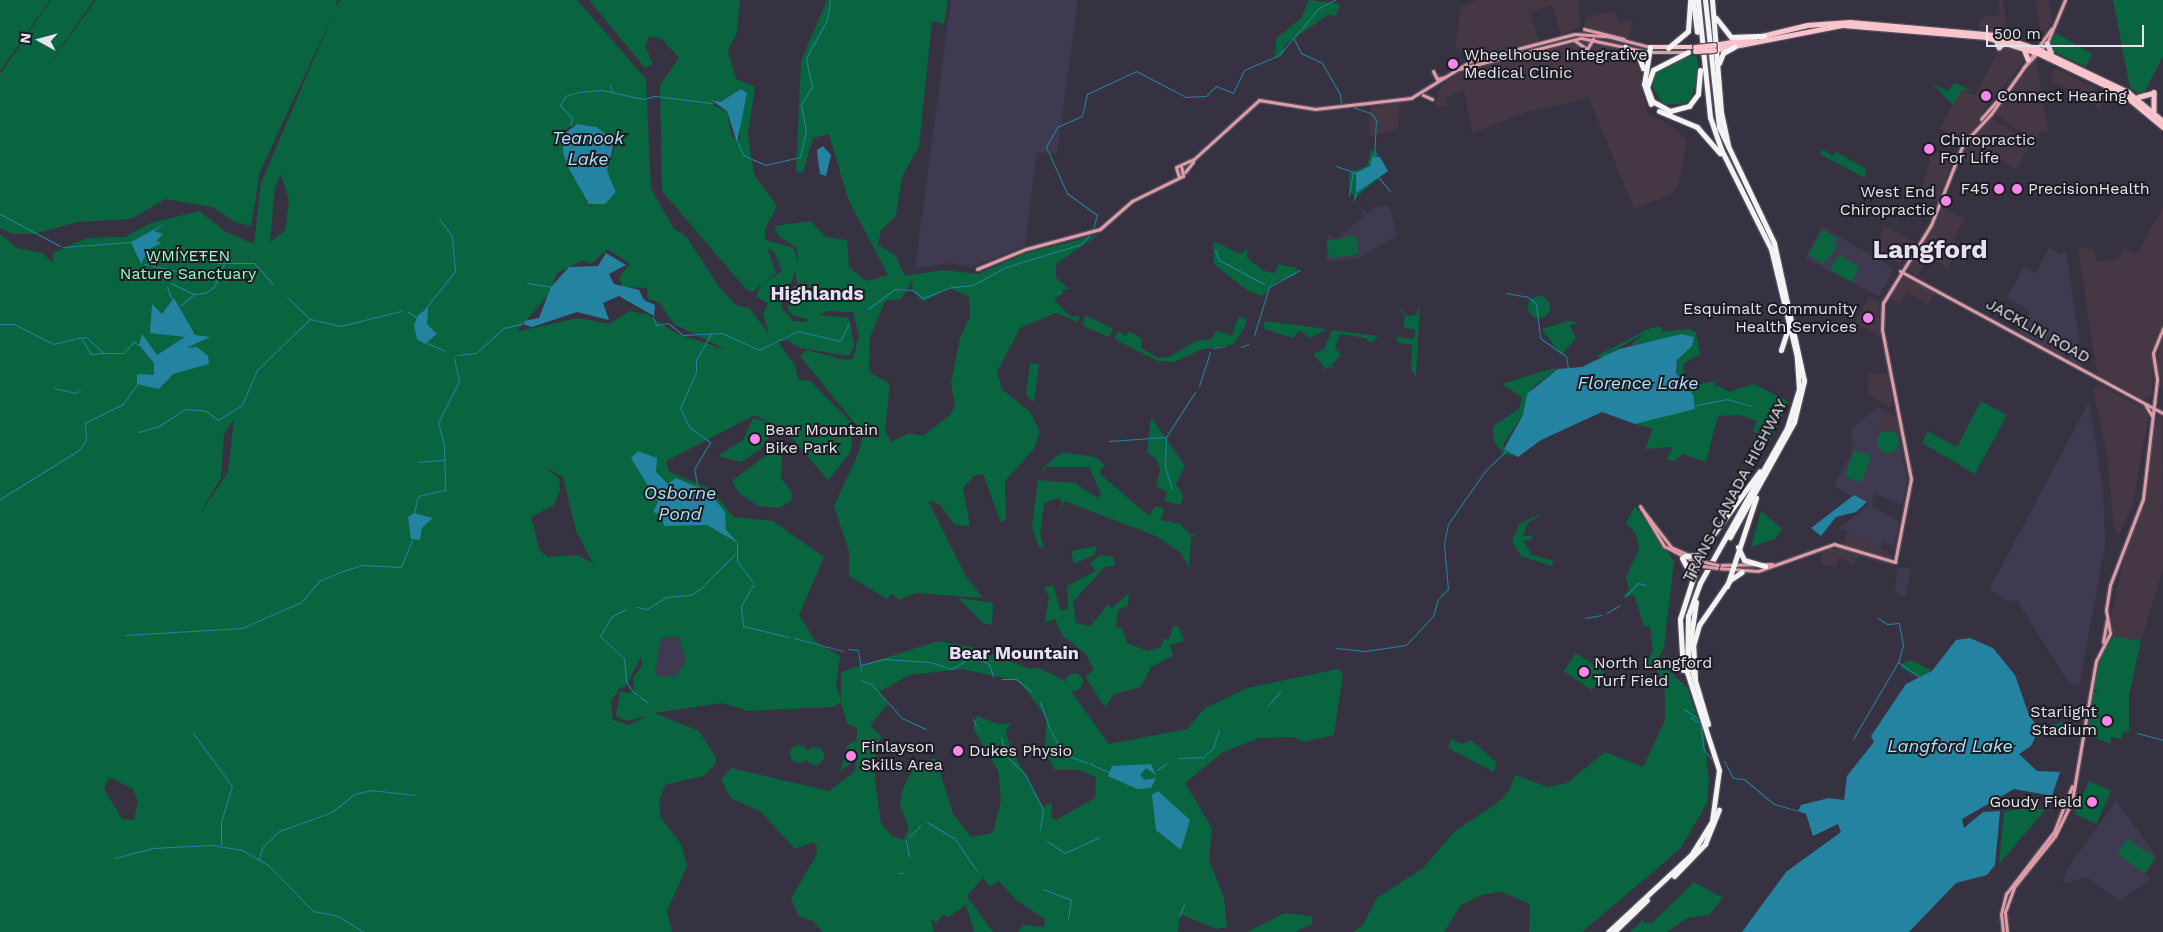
<!DOCTYPE html>
<meta charset="utf-8">
<style>
body{margin:0}
#map{position:relative;width:2163px;height:932px;overflow:hidden;background:#373242;font-family:"Work Sans",sans-serif}
div>[style]{position:absolute}
[style*='--x']{left:calc(var(--x)*1px);top:calc(var(--y)*1px);width:calc(var(--w)*1px);rotate:calc(var(--a)*1deg)}
.commercial>*{inset:0;background:#463745}
.built>*{inset:0;background:#403a50}
.green>*{inset:0;background:#08653f;transform-origin:0 0}
.round{border-radius:50%}
.water>*{inset:0;background:#2583a2}
.stream>*{height:1px;margin:-0.5px;padding:0 0.5px;transform-origin:0.5px;border-radius:0.5px;background:#2583a2}
.roads{filter:drop-shadow(1px 0 #534e5d) drop-shadow(-1px 0 #534e5d) drop-shadow(0 1px #534e5d) drop-shadow(0 -1px #534e5d)}
.secondary>*{height:3px;margin:-1.5px;padding:0 1.5px;transform-origin:1.5px;border-radius:1.5px;background:#e09ca5}
.primary>*{height:4.5px;margin:-2.25px;padding:0 2.25px;transform-origin:2.25px;border-radius:2.25px;background:#f9c4cb}
.highway>*{height:5px;margin:-2.5px;padding:0 2.5px;transform-origin:2.5px;border-radius:2.5px;background:#f3f3f3}
.bridges{filter:drop-shadow(1px 0 #534e5d) drop-shadow(-1px 0 #534e5d) drop-shadow(0 1px #534e5d) drop-shadow(0 -1px #534e5d)}
.secondary-bridge>*{height:3px;margin:-1.5px;padding:0 1.5px;transform-origin:1.5px;border-radius:1.5px;background:#e09ca5}
.primary-bridge>*{height:4.5px;margin:-2.25px;padding:0 2.25px;transform-origin:2.25px;border-radius:2.25px;background:#f9c4cb}
.dots>*{width:14px;height:14px;translate:-50% -50%;box-sizing:border-box;border:2px solid #1d1c23;border-radius:50%}
span{translate:-50% -50%;white-space:nowrap;text-align:center;line-height:1.15;-webkit-text-stroke:4px #1d1c23;paint-order:stroke}
.poi-label{font-size:16px;color:#e5e3ed}
.left{translate:0 -50%;text-align:left}
.right{translate:-100% -50%;text-align:right}
.park-label{font-size:16px;color:#99fcc5}
.street-label{font-size:16px;color:#e5e3ed}
.water-label{font-size:18px;color:#ade1f6;font-style:italic}
.neighbourhood-label{font-size:18px;color:#e5e0f4;font-weight:700}
.quarter-label{font-size:19px;color:#e5e0f4;font-weight:700}
.town-label{font-size:26px;color:#e5e0f4;font-weight:700}
.north{position:absolute;left:15px;top:15px;width:50px;height:50px;-webkit-text-stroke:4px #1d1c23;paint-order:stroke;rotate:277deg;font-size:14px;font-weight:700;line-height:20px;text-align:center;color:#e5e3ed}
.north::after{content:'';display:block;margin:auto;width:18px;height:22px;background:#e5e3ed;clip-path:polygon(50% 0,100% 100%,50% 72%,0 100%)}
.scale{position:absolute;left:1986px;top:25px;width:158px;height:22px;box-sizing:border-box;border:2px solid #e5e3ed;border-top:0;padding-left:6px;font-size:15px;line-height:18px;white-space:nowrap;color:#e5e3ed;-webkit-text-stroke:4px #1d1c23;paint-order:stroke}
</style>
<div id="map">
<div class="commercial">
<div style="clip-path:polygon(1477px 0,1578px 0,1580px 27px,1561px 34px,1552px 5px,1530px 12px,1539px 41px,1472px 56px,1455px 48px,1461px 7px)"></div>
<div style="clip-path:polygon(1998px 0,2003px 0,2008px 36px,1979px 29px,1979px 18px,2000px 15px)"></div>
<div style="clip-path:polygon(2035px 0,2049px 0,2052px 20px,2046px 32px,2040px 30px)"></div>
<div style="clip-path:polygon(1616px 11px,1618px 23px,1633px 20px,1626px 47px,1637px 59px,1647px 113px,1672px 126px,1687px 141px,1678px 186px,1668px 196px,1634px 209px,1589px 98px,1527px 112px,1472px 133px,1464px 90px,1446px 97px,1447px 107px,1435px 106px,1440px 87px,1461px 70px,1581px 41px,1586px 17px)"></div>
<div style="clip-path:polygon(2006px 44px,2024px 51px,2026px 58px,1982px 113px,2031px 143px,2017px 169px,1990px 154px,1981px 169px,1959px 157px,1969px 140px,1939px 129px,1962px 90px,1975px 95px,2002px 45px)"></div>
<div style="clip-path:polygon(2036px 59px,2048px 132px,2040px 133px,2035px 141px,1995px 114px,1994px 109px)"></div>
<div style="clip-path:polygon(2056px 69px,2093px 87px,2106px 98px,2100px 108px,2053px 81px,2051px 72px)"></div>
<div style="clip-path:polygon(1399px 103px,1398px 128px,1369px 137px,1370px 107px)"></div>
<div style="clip-path:polygon(1933px 149px,1952px 162px,1938px 201px,1921px 191px)"></div>
<div style="clip-path:polygon(1942px 207px,1965px 219px,1953px 240px,1960px 244px,1948px 268px,1928px 257px,1917px 276px,1906px 268px)"></div>
<div style="clip-path:polygon(2163px 207px,2163px 395px,2157px 360px,2160px 345px,2154px 342px,2152px 395px,2144px 399px,2097px 374px,2078px 247px,2094px 249px,2097px 262px,2118px 259px,2124px 248px,2137px 254px)"></div>
<div style="clip-path:polygon(1884px 225px,1916px 243px,1900px 264px,1877px 250px)"></div>
<div style="clip-path:polygon(1904px 275px,1935px 292px,1928px 304px,1907px 292px,1900px 304px,1888px 297px)"></div>
<div style="clip-path:polygon(1869px 297px,1879px 302px,1880px 336px,1855px 322px)"></div>
<div style="clip-path:polygon(1887px 373px,1893px 405px,1890px 407px,1869px 396px,1868px 374px)"></div>
<div style="clip-path:polygon(2099px 385px,2145px 409px,2148px 417px,2133px 504px,2119px 535px,2114px 529px,2107px 454px,2093px 389px)"></div>
<div style="clip-path:polygon(1888px 412px,1895px 416px,1898px 428px,1875px 433px)"></div>
<div style="clip-path:polygon(2162px 416px,2163px 568px,2141px 641px,2114px 636px,2110px 621px,2129px 537px,2145px 500px,2155px 419px)"></div>
<div style="clip-path:polygon(1848px 531px,1892px 555px,1891px 566px,1858px 556px,1853px 565px,1839px 557px,1837px 567px,1822px 565px,1820px 550px,1841px 548px)"></div>
</div>
<div class="built">
<div style="clip-path:polygon(951px 0,1078px 0,1057px 154px,1037px 152px,1025px 246px,972px 267px,950px 263px,915px 268px)"></div>
<div style="clip-path:polygon(1358px 204px,1367px 214px,1378px 206px,1389px 206px,1397px 236px,1358px 258px,1326px 262px,1328px 235px,1337px 239px,1364px 216px)"></div>
<div style="clip-path:polygon(1822px 226px,1894px 269px,1879px 296px,1805px 258px)"></div>
<div style="clip-path:polygon(2049px 248px,2061px 255px,2066px 250px,2083px 367px,2019px 332px,2030px 311px,2007px 298px,2024px 267px,2036px 273px)"></div>
<div style="clip-path:polygon(2089px 402px,2103px 489px,2105px 545px,2079px 687px,2068px 682px,2016px 599px,2011px 602px,1989px 590px)"></div>
<div style="clip-path:polygon(1878px 408px,1887px 412px,1876px 432px,1898px 428px,1907px 480px,1903px 505px,1874px 494px,1871px 506px,1899px 521px,1894px 546px,1883px 542px,1880px 548px,1840px 527px,1869px 505px,1834px 486px,1853px 449px,1851px 428px)"></div>
<div style="clip-path:polygon(1905px 567px,1911px 570px,1905px 597px,1896px 593px,1895px 586px,1898px 568px)"></div>
<div style="clip-path:polygon(661px 636px,679px 637px,686px 661px,677px 676px,659px 677px,655px 672px)"></div>
<div style="clip-path:polygon(2116px 801px,2157px 857px,2146px 873px,2150px 879px,2120px 901px,2087px 877px,2063px 884px,2067px 869px)"></div>
</div>
<div class="green">
<div style="clip-path:polygon(0 0,50px 0,0 71px)"></div>
<div style="clip-path:polygon(evenodd,51px 0,94px 0,37px 81px,96px 0,337px 0,336px 7px,340px 0,577px 0,646px 79px,651px 189px,674px 229px,686px 236px,719px 287px,736px 305px,750px 309px,769px 334px,763px 314px,768px 303px,756px 297px,761px 285px,782px 271px,774px 252px,767px 247px,776px 273px,752px 292px,746px 289px,662px 191px,660px 85px,679px 58px,661px 38px,649px 37px,645px 46px,653px 64px,645px 68px,589px 0,740px 0,737px 32px,728px 51px,736px 79px,755px 87px,748px 133px,751px 158px,755px 176px,777px 206px,765px 229px,765px 240px,794px 248px,798px 263px,797px 248px,779px 236px,774px 226px,810px 221px,826px 237px,847px 240px,849px 267px,867px 281px,888px 275px,848px 199px,829px 134px,813px 138px,803px 173px,796px 171px,801px 61px,827px 0,948px 0,944px 24px,932px 21px,919px 146px,902px 177px,896px 216px,881px 230px,878px 245px,895px 255px,905px 276px,943px 270px,979px 274px,1026px 253px,1098px 235px,1056px 264px,1056px 278px,1070px 289px,1062px 289px,1064px 293px,1055px 298px,1056px 302px,1071px 317px,1080px 316px,1078px 322px,1056px 313px,1020px 328px,997px 372px,1002px 389px,1030px 412px,1040px 432px,1034px 449px,1005px 481px,1006px 519px,1001px 523px,983px 474px,974px 476px,963px 488px,970px 526px,955px 525px,939px 504px,928px 501px,965px 575px,983px 598px,916px 593px,899px 600px,892px 593px,887px 599px,849px 576px,849px 551px,834px 506px,859px 452px,863px 433px,800px 356px,807px 350px,844px 360px,853px 359px,859px 336px,853px 312px,828px 311px,819px 315px,849px 318px,854px 346px,849px 356px,801px 348px,787px 340px,778px 342px,795px 365px,798px 380px,810px 381px,853px 424px,851px 452px,828px 480px,785px 430px,755px 415px,666px 461px,669px 472px,709px 488px,734px 517px,773px 521px,824px 557px,799px 615px,816px 642px,840px 656px,836px 684px,841px 700px,841px 672px,938px 641px,977px 648px,1030px 669px,1039px 668px,1063px 680px,1109px 744px,1187px 729px,1204px 709px,1247px 688px,1338px 669px,1343px 674px,1334px 735px,1303px 742px,1293px 737px,1259px 738px,1223px 752px,1185px 783px,1212px 828px,1209px 860px,1224px 898px,1227px 927px,1217px 929px,1180px 914px,1178px 932px,1018px 932px,1022px 925px,1044px 927px,1045px 919px,1016px 900px,999px 881px,990px 887px,983px 878px,967px 896px,993px 932px,974px 932px,966px 905px,948px 917px,943px 914px,936px 923px,931px 919px,934px 932px,823px 932px,813px 921px,798px 916px,791px 898px,816px 856px,817px 846px,813px 842px,795px 849px,761px 812px,731px 798px,721px 780px,731px 768px,829px 791px,855px 771px,857px 728px,847px 724px,841px 702px,833px 707px,748px 711px,722px 703px,654px 713px,699px 731px,716px 758px,716px 764px,703px 776px,665px 785px,659px 801px,661px 818px,681px 844px,687px 866px,667px 911px,672px 932px,0 932px,0 234px,17px 248px,42px 253px,53px 263px,53px 253px,87px 238px,125px 237px,151px 223px,199px 211px,226px 232px,254px 244px,261px 183px,334px 12px,260px 172px,251px 226px,235px 222px,213px 207px,165px 199px,131px 219px,77px 222px,34px 234px,13px 234px,0 228px,0 74px,51px 0,741px 89px,747px 93px,740px 114px,740px 140px,732px 137px,727px 111px,714px 106px,713px 99px,719px 102px,741px 89px,51px 0,577px 124px,593px 126px,615px 145px,607px 171px,616px 192px,590px 206px,563px 152px,567px 128px,577px 124px,51px 0,281px 174px,289px 201px,285px 231px,270px 242px,275px 187px,281px 174px,51px 0,608px 249px,630px 264px,619px 277px,623px 287px,647px 288px,648px 299px,659px 302px,674px 324px,727px 350px,677px 334px,648px 315px,630px 311px,609px 324px,578px 318px,516px 332px,549px 294px,557px 273px,583px 260px,591px 264px,608px 249px,51px 0,795px 270px,797px 283px,807px 288px,811px 298px,789px 300px,788px 309px,793px 316px,809px 319px,805px 322px,793px 321px,781px 307px,782px 297px,807px 296px,797px 285px,788px 290px,781px 287px,792px 282px,795px 270px,51px 0,913px 280px,912px 289px,923px 302px,950px 288px,969px 297px,970px 317px,960px 338px,951px 383px,955px 405px,950px 415px,923px 436px,909px 433px,891px 442px,885px 430px,890px 384px,869px 372px,870px 337px,885px 301px,901px 299px,913px 280px,51px 0,234px 419px,228px 472px,199px 516px,221px 478px,224px 434px,234px 419px,51px 0,543px 466px,563px 477px,576px 531px,593px 563px,577px 555px,548px 557px,540px 551px,531px 517px,554px 505px,560px 490px,559px 478px,543px 466px,51px 0,414px 513px,433px 518px,422px 528px,420px 540px,411px 539px,408px 517px,414px 513px,51px 0,661px 637px,679px 637px,686px 661px,677px 676px,659px 677px,655px 672px,661px 637px,51px 0,641px 656px,642px 666px,633px 678px,634px 693px,620px 692px,616px 716px,627px 721px,650px 715px,628px 725px,613px 720px,611px 702px,619px 689px,627px 685px,641px 656px,51px 0,962px 669px,1019px 681px,1047px 718px,1044px 751px,1055px 770px,1079px 770px,1096px 777px,1095px 798px,1056px 820px,1051px 817px,1052px 802px,1043px 807px,1010px 747px,1006px 731px,1011px 723px,998px 724px,977px 716px,973px 728px,998px 770px,1001px 800px,993px 833px,971px 837px,953px 814px,936px 758px,916px 762px,902px 791px,900px 805px,909px 829px,903px 840px,891px 835px,881px 824px,875px 780px,876px 745px,882px 737px,870px 725px,888px 704px,879px 692px,909px 675px,962px 669px,51px 0,109px 777px,133px 789px,138px 802px,134px 820px,122px 819px,104px 789px,109px 777px)"></div>
<div style="clip-path:polygon(1309px 0,1340px 4px,1336px 16px,1328px 15px,1284px 45px,1283px 54px,1275px 59px,1276px 39px,1301px 18px)"></div>
<div style="clip-path:polygon(2113px 0,2163px 0,2163px 56px,2143px 95px,2130px 88px)"></div>
<div style="clip-path:polygon(2056px 33px,2092px 54px,2086px 67px,2051px 50px,2049px 44px)"></div>
<div style="clip-path:polygon(1685px 56px,1696px 56px,1698px 63px,1698px 78px,1690px 100px,1683px 104px,1663px 104px,1653px 88px,1654px 77px,1660px 67px)"></div>
<div style="clip-path:polygon(1932px 83px,1948px 91px,1954px 83px,1973px 91px,1962px 90px,1953px 105px)"></div>
<div style="clip-path:polygon(1822px 149px,1833px 156px,1836px 152px,1866px 169px,1865px 178px,1820px 154px)"></div>
<div style="clip-path:polygon(1371px 151px,1376px 151px,1388px 171px,1355px 198px,1349px 190px,1349px 173px,1367px 166px)"></div>
<div style="clip-path:polygon(1822px 230px,1837px 238px,1834px 246px,1839px 244px,1824px 264px,1808px 255px)"></div>
<div style="left:1356px;top:236px;width:18px;height:30px;rotate:81deg"></div>
<div style="clip-path:polygon(1213px 241px,1240px 254px,1247px 249px,1247px 258px,1264px 271px,1275px 273px,1278px 264px,1297px 268px,1296px 275px,1278px 281px,1262px 296px,1248px 291px,1214px 264px)"></div>
<div style="left:1838px;top:255px;width:25px;height:17px;rotate:29deg"></div>
<div class="round" style="left:1528px;top:296px;width:22px;height:22px"></div>
<div style="clip-path:polygon(1395px 302px,1407px 316px,1416px 315px,1420px 305px,1416px 377px,1411px 369px,1412px 345px,1399px 343px,1395px 337px,1414px 339px,1415px 330px,1403px 327px,1405px 316px)"></div>
<div style="clip-path:polygon(1085px 315px,1113px 329px,1109px 337px,1083px 326px)"></div>
<div style="clip-path:polygon(1238px 317px,1246px 318px,1246px 325px,1234px 344px,1200px 350px,1174px 362px,1158px 361px,1114px 339px,1118px 331px,1125px 336px,1130px 331px,1142px 339px,1141px 348px,1159px 358px,1169px 357px,1196px 341px,1212px 339px,1216px 330px,1232px 336px)"></div>
<div style="clip-path:polygon(1264px 321px,1327px 329px,1309px 338px,1300px 330px,1293px 338px,1264px 329px)"></div>
<div style="clip-path:polygon(1568px 321px,1579px 323px,1569px 325px,1576px 338px,1561px 355px,1542px 329px)"></div>
<div style="clip-path:polygon(1661px 326px,1662px 332px,1689px 329px,1696px 333px,1700px 354px,1683px 364px,1684px 374px,1694px 385px,1716px 381px,1714px 388px,1717px 385px,1729px 392px,1754px 384px,1789px 402px,1771px 439px,1753px 431px,1757px 421px,1740px 415px,1718px 416px,1706px 462px,1683px 454px,1674px 461px,1666px 459px,1673px 447px,1645px 449px,1653px 429px,1635px 424px,1677px 413px,1688px 387px,1676px 373px,1682px 334px,1670px 340px,1631px 345px,1643px 334px,1603px 357px,1595px 357px,1648px 329px)"></div>
<div style="clip-path:polygon(1332px 330px,1378px 336px,1371px 343px,1365px 338px,1340px 334px,1335px 348px,1341px 355px,1330px 366px,1341px 370px,1328px 367px,1318px 375px,1325px 368px,1313px 354px,1324px 349px)"></div>
<div style="clip-path:polygon(1030px 363px,1039px 364px,1034px 402px,1026px 395px)"></div>
<div style="clip-path:polygon(1554px 368px,1558px 369px,1533px 387px,1523px 415px,1504px 443px,1504px 449px,1517px 456px,1504px 454px,1493px 440px,1493px 426px,1519px 409px,1522px 397px,1502px 384px)"></div>
<div style="clip-path:polygon(1981px 401px,2007px 415px,1975px 474px,1922px 443px,1928px 431px,1957px 447px)"></div>
<div style="clip-path:polygon(1151px 417px,1185px 466px,1176px 484px,1183px 495px,1181px 505px,1164px 501px,1167px 492px,1156px 486px,1160px 470px,1157px 460px,1147px 452px)"></div>
<div style="clip-path:polygon(753px 418px,768px 422px,768px 439px,761px 449px,741px 462px,718px 456px,743px 440px)"></div>
<div class="round" style="left:1877px;top:431px;width:22px;height:22px"></div>
<div style="clip-path:polygon(773px 450px,782px 457px,781px 478px,792px 493px,791px 501px,779px 508px,758px 506px,739px 493px,732px 481px)"></div>
<div style="left:1854px;top:450px;width:18px;height:28px;rotate:19deg"></div>
<div style="clip-path:polygon(1062px 452px,1095px 457px,1105px 465px,1099px 473px,1143px 511px,1150px 515px,1155px 506px,1164px 509px,1161px 520px,1180px 524px,1190px 535px,1201px 532px,1191px 537px,1189px 568px,1181px 553px,1156px 536px,1064px 501px,1059px 513px,1062px 501px,1058px 498px,1044px 503px,1040px 535px,1044px 549px,1038px 546px,1032px 526px,1038px 480px,1075px 483px,1097px 498px,1101px 494px,1089px 467px,1047px 467px,1041px 474px,1044px 467px)"></div>
<div style="clip-path:polygon(1635px 506px,1674px 561px,1664px 647px,1653px 670px,1645px 666px,1653px 651px,1650px 627px,1644px 626px,1634px 595px,1622px 597px,1629px 590px,1626px 577px,1639px 549px,1636px 534px,1626px 523px)"></div>
<div style="clip-path:polygon(1761px 511px,1782px 529px,1775px 539px,1751px 547px)"></div>
<div style="clip-path:polygon(1545px 512px,1527px 524px,1523px 536px,1532px 536px,1532px 540px,1523px 541px,1532px 555px,1554px 561px,1551px 566px,1521px 556px,1512px 541px,1519px 524px)"></div>
<div style="clip-path:polygon(1097px 546px,1094px 555px,1074px 564px,1071px 551px)"></div>
<div style="clip-path:polygon(1100px 555px,1114px 557px,1115px 566px,1105px 567px,1073px 601px,1076px 623px,1090px 626px,1094px 621px,1089px 613px,1095px 621px,1108px 604px,1112px 608px,1129px 593px,1128px 606px,1118px 610px,1116px 627px,1122px 628px,1127px 643px,1147px 651px,1161px 647px,1164px 640px,1159px 638px,1169px 640px,1173px 626px,1178px 626px,1185px 641px,1170px 645px,1173px 656px,1151px 667px,1141px 687px,1114px 694px,1105px 707px,1085px 677px,1094px 670px,1086px 654px,1062px 635px,1055px 619px,1045px 623px,1049px 596px,1044px 588px,1053px 585px,1061px 611px,1068px 609px,1067px 586px,1096px 571px,1090px 563px)"></div>
<div style="clip-path:polygon(958px 598px,993px 603px,992px 625px,983px 623px)"></div>
<div style="clip-path:polygon(2114px 636px,2141px 641px,2129px 696px,2129px 733px,2124px 731px,2121px 739px,2111px 737px,2110px 744px,2084px 733px,2093px 692px,2100px 691px,2092px 689px,2097px 661px)"></div>
<div style="left:1576px;top:653px;width:34px;height:22px;rotate:34deg"></div>
<div style="clip-path:polygon(1664px 655px,1671px 673px,1687px 687px,1704px 736px,1709px 781px,1707px 803px,1680px 849px,1582px 932px,1529px 932px,1530px 904px,1501px 892px,1481px 895px,1461px 905px,1444px 932px,1353px 932px,1362px 926px,1377px 898px,1422px 869px,1455px 831px,1497px 803px,1509px 791px,1515px 775px,1548px 787px,1567px 783px,1605px 752px,1643px 767px,1665px 720px,1665px 691px,1657px 669px)"></div>
<div style="clip-path:polygon(1906px 661px,1913px 661px,1932px 671px,1921px 678px,1901px 668px)"></div>
<div class="round" style="left:1065px;top:673px;width:18px;height:18px"></div>
<div style="clip-path:polygon(2065px 721px,2065px 738px,2052px 732px,2037px 736px,2039px 729px)"></div>
<div style="clip-path:polygon(1451px 739px,1462px 744px,1471px 740px,1496px 762px,1494px 772px,1448px 748px)"></div>
<div style="clip-path:polygon(856px 740px,854px 761px,840px 772px,847px 746px)"></div>
<div class="round" style="left:790px;top:745px;width:18px;height:18px"></div>
<div class="round" style="left:806px;top:747px;width:18px;height:18px"></div>
<div style="left:2089px;top:781px;width:24px;height:36px;rotate:24deg"></div>
<div style="clip-path:polygon(2025px 807px,2045px 810px,1999px 864px,2004px 812px)"></div>
<div style="left:2127px;top:839px;width:34px;height:18px;rotate:34deg"></div>
<div style="clip-path:polygon(1694px 882px,1723px 898px,1709px 915px,1687px 918px,1667px 932px,1630px 932px,1645px 918px,1643px 923px,1652px 923px)"></div>
<div style="clip-path:polygon(1285px 913px,1312px 916px,1312px 924px,1295px 932px,1247px 932px)"></div>
</div>
<div class="water">
<div style="clip-path:polygon(741px 89px,747px 93px,737px 143px,727px 111px,711px 100px,720px 102px)"></div>
<div style="clip-path:polygon(577px 124px,597px 127px,614px 142px,607px 171px,616px 192px,605px 204px,589px 204px,568px 167px,563px 152px,564px 134px)"></div>
<div style="clip-path:polygon(823px 146px,831px 155px,826px 176px,820px 174px,818px 160px,817px 150px)"></div>
<div style="clip-path:polygon(1372px 157px,1380px 157px,1388px 171px,1356px 193px,1356px 173px,1370px 166px)"></div>
<div style="clip-path:polygon(170px 221px,154px 231px,163px 234px,156px 241px,162px 243px,149px 249px,141px 264px,131px 242px)"></div>
<div style="clip-path:polygon(606px 253px,626px 265px,609px 274px,614px 284px,639px 290px,644px 300px,655px 305px,654px 316px,619px 296px,603px 303px,609px 320px,577px 312px,532px 327px,525px 325px,524px 321px,539px 318px,551px 287px,569px 267px,598px 266px)"></div>
<div style="clip-path:polygon(174px 298px,195px 335px,210px 337px,186px 348px,197px 347px,208px 356px,209px 364px,173px 374px,159px 389px,137px 384px,137px 374px,154px 375px,154px 363px,139px 345px,142px 334px,157px 355px,185px 337px,150px 333px,152px 304px,162px 314px)"></div>
<div style="clip-path:polygon(428px 308px,427px 324px,437px 334px,425px 344px,417px 339px,414px 325px,418px 315px)"></div>
<div style="clip-path:polygon(1682px 334px,1694px 337px,1692px 346px,1677px 360px,1676px 373px,1693px 395px,1695px 409px,1635px 424px,1602px 412px,1541px 440px,1518px 457px,1504px 449px,1523px 415px,1527px 394px,1558px 369px,1582px 367px,1619px 349px)"></div>
<div style="clip-path:polygon(638px 451px,657px 458px,656px 472px,668px 484px,676px 478px,710px 493px,725px 512px,726px 530px,738px 543px,707px 525px,664px 526px,662px 515px,653px 512px,658px 502px,631px 458px)"></div>
<div style="clip-path:polygon(1854px 495px,1867px 502px,1856px 512px,1836px 517px,1821px 536px,1811px 528px)"></div>
<div style="clip-path:polygon(414px 513px,433px 518px,422px 528px,420px 540px,411px 539px,408px 517px)"></div>
<div style="clip-path:polygon(1970px 638px,1993px 648px,2015px 675px,2029px 715px,2039px 729px,2031px 746px,2019px 754px,2037px 771px,2060px 772px,2052px 796px,2014px 789px,1962px 819px,1964px 828px,1983px 812px,2000px 811px,1995px 865px,1987px 875px,1956px 883px,1909px 932px,1742px 932px,1786px 872px,1841px 832px,1838px 824px,1813px 836px,1806px 814px,1798px 811px,1801px 805px,1829px 798px,1844px 800px,1847px 776px,1874px 742px,1871px 736px,1906px 684px,1932px 671px,1956px 640px)"></div>
<div style="clip-path:polygon(1151px 764px,1156px 775px,1146px 768px,1140px 775px,1145px 780px,1156px 778px,1151px 788px,1137px 789px,1108px 776px,1112px 766px)"></div>
<div style="clip-path:polygon(1158px 791px,1190px 820px,1181px 850px,1156px 830px,1152px 795px)"></div>
</div>
<div class="stream">
<div style="--x:1294;--y:39;--w:16;--a:63"></div>
<div style="--x:1301;--y:53;--w:23;--a:25"></div>
<div style="--x:1322;--y:63;--w:36;--a:60"></div>
<div style="--x:1340;--y:94;--w:12;--a:85"></div>
<div style="--x:610;--y:85;--w:6;--a:72"></div>
<div style="--x:1349;--y:106;--w:23;--a:18"></div>
<div style="--x:1371;--y:113;--w:9;--a:54"></div>
<div style="--x:1376;--y:120;--w:36;--a:93"></div>
<div style="--x:571;--y:125;--w:7;--a:-82"></div>
<div style="--x:572;--y:118;--w:18;--a:-133"></div>
<div style="--x:560;--y:105;--w:10;--a:-61"></div>
<div style="--x:565;--y:96;--w:15;--a:-16"></div>
<div style="--x:579;--y:92;--w:23;--a:-5"></div>
<div style="--x:602;--y:90;--w:42;--a:12.4"></div>
<div style="--x:643;--y:99;--w:12;--a:-14"></div>
<div style="--x:655;--y:96;--w:57;--a:7"></div>
<div style="--x:738;--y:143;--w:13;--a:67"></div>
<div style="--x:743;--y:155;--w:24;--a:24"></div>
<div style="--x:765;--y:165;--w:36;--a:-13"></div>
<div style="--x:800;--y:157;--w:27;--a:-77"></div>
<div style="--x:806;--y:131;--w:26;--a:-101"></div>
<div style="--x:801;--y:105;--w:21;--a:-59"></div>
<div style="--x:812;--y:87;--w:30;--a:-102"></div>
<div style="--x:806;--y:58;--w:43;--a:-61.1"></div>
<div style="--x:827;--y:20;--w:20;--a:-81"></div>
<div style="--x:1336;--y:166;--w:21;--a:19"></div>
<div style="--x:1378;--y:177;--w:18;--a:49"></div>
<div style="--x:1349;--y:196;--w:24;--a:-81"></div>
<div style="--x:1354;--y:200;--w:7;--a:-74"></div>
<div style="--x:0;--y:214;--w:68;--a:28.1"></div>
<div style="--x:1093;--y:229;--w:15;--a:-74"></div>
<div style="--x:1097;--y:215;--w:37;--a:-144"></div>
<div style="--x:1067;--y:193;--w:51;--a:-114.5"></div>
<div style="--x:1046;--y:147;--w:23;--a:-61"></div>
<div style="--x:1057;--y:127;--w:27;--a:-24"></div>
<div style="--x:1082;--y:116;--w:23;--a:-77"></div>
<div style="--x:1087;--y:94;--w:54;--a:-25.1"></div>
<div style="--x:1136;--y:71;--w:56;--a:27.5"></div>
<div style="--x:1186;--y:97;--w:20;--a:-3"></div>
<div style="--x:1206;--y:96;--w:14;--a:-45"></div>
<div style="--x:1216;--y:86;--w:18;--a:22"></div>
<div style="--x:1233;--y:93;--w:25;--a:-64"></div>
<div style="--x:1244;--y:70;--w:38;--a:-23"></div>
<div style="--x:1279;--y:55;--w:62;--a:-49.6"></div>
<div style="--x:1319;--y:8;--w:18;--a:-27"></div>
<div style="--x:63;--y:247;--w:68;--a:-4.2"></div>
<div style="--x:1215;--y:250;--w:11;--a:68"></div>
<div style="--x:1219;--y:260;--w:51;--a:28.1"></div>
<div style="--x:218;--y:263;--w:36;--a:0"></div>
<div style="--x:254;--y:263;--w:28;--a:48"></div>
<div style="--x:144;--y:264;--w:35;--a:12"></div>
<div style="--x:171;--y:283;--w:25;--a:26"></div>
<div style="--x:194;--y:294;--w:11;--a:-5"></div>
<div style="--x:205;--y:293;--w:11;--a:-34"></div>
<div style="--x:214;--y:287;--w:26;--a:-67"></div>
<div style="--x:527;--y:283;--w:24;--a:9"></div>
<div style="--x:167;--y:287;--w:12;--a:70"></div>
<div style="--x:1506;--y:293;--w:22;--a:10"></div>
<div style="--x:1528;--y:297;--w:11;--a:41"></div>
<div style="--x:1536;--y:304;--w:34;--a:83"></div>
<div style="--x:1540;--y:338;--w:32;--a:35"></div>
<div style="--x:1566;--y:356;--w:12;--a:81"></div>
<div style="--x:287;--y:297;--w:32;--a:44"></div>
<div style="--x:310;--y:319;--w:31;--a:13"></div>
<div style="--x:340;--y:326;--w:63;--a:-13.8"></div>
<div style="--x:180;--y:306;--w:17;--a:-40"></div>
<div style="--x:425;--y:309;--w:48;--a:-51.7"></div>
<div style="--x:455;--y:271;--w:35;--a:-95"></div>
<div style="--x:452;--y:236;--w:21;--a:-127"></div>
<div style="--x:868;--y:309;--w:34;--a:-37"></div>
<div style="--x:895;--y:289;--w:17;--a:3"></div>
<div style="--x:912;--y:290;--w:14;--a:36"></div>
<div style="--x:923;--y:298;--w:31;--a:-21"></div>
<div style="--x:952;--y:287;--w:21;--a:-5"></div>
<div style="--x:973;--y:285;--w:38;--a:-29"></div>
<div style="--x:1006;--y:267;--w:78;--a:-17"></div>
<div style="--x:1081;--y:244;--w:15;--a:-48"></div>
<div style="--x:408;--y:312;--w:9;--a:32"></div>
<div style="--x:653;--y:317;--w:9;--a:69"></div>
<div style="--x:656;--y:325;--w:12;--a:-9"></div>
<div style="--x:668;--y:323;--w:19;--a:39"></div>
<div style="--x:683;--y:335;--w:39;--a:-3"></div>
<div style="--x:722;--y:333;--w:41;--a:24.7"></div>
<div style="--x:759;--y:350;--w:43;--a:-26"></div>
<div style="--x:798;--y:331;--w:43;--a:13.4"></div>
<div style="--x:840;--y:341;--w:20;--a:-63"></div>
<div style="--x:0;--y:324;--w:14;--a:0"></div>
<div style="--x:14;--y:324;--w:44;--a:27.1"></div>
<div style="--x:53;--y:344;--w:23;--a:-13"></div>
<div style="--x:1254;--y:335;--w:50;--a:-72.6"></div>
<div style="--x:1269;--y:287;--w:35;--a:-29"></div>
<div style="--x:77;--y:338;--w:9;--a:-6"></div>
<div style="--x:86;--y:337;--w:24;--a:42"></div>
<div style="--x:104;--y:353;--w:19;--a:0"></div>
<div style="--x:123;--y:353;--w:16;--a:-45"></div>
<div style="--x:134;--y:342;--w:6;--a:31"></div>
<div style="--x:81;--y:338;--w:19;--a:58"></div>
<div style="--x:91;--y:354;--w:12;--a:-5"></div>
<div style="--x:427;--y:343;--w:20;--a:24"></div>
<div style="--x:1241;--y:347;--w:8;--a:-23"></div>
<div style="--x:1213;--y:348;--w:12;--a:-9"></div>
<div style="--x:457;--y:355;--w:19;--a:-6"></div>
<div style="--x:476;--y:353;--w:38;--a:-42"></div>
<div style="--x:504;--y:328;--w:21;--a:-14"></div>
<div style="--x:1199;--y:386;--w:36;--a:-72"></div>
<div style="--x:54;--y:388;--w:23;--a:13"></div>
<div style="--x:77;--y:392;--w:3;--a:-18"></div>
<div style="--x:1696;--y:405;--w:32;--a:-11"></div>
<div style="--x:1727;--y:399;--w:25;--a:16"></div>
<div style="--x:138;--y:432;--w:22;--a:-16"></div>
<div style="--x:159;--y:426;--w:31;--a:-33"></div>
<div style="--x:185;--y:409;--w:21;--a:5"></div>
<div style="--x:206;--y:411;--w:15;--a:37"></div>
<div style="--x:218;--y:420;--w:28;--a:-32"></div>
<div style="--x:242;--y:405;--w:38;--a:-67"></div>
<div style="--x:257;--y:370;--w:74;--a:-43.9"></div>
<div style="--x:1109;--y:441;--w:57;--a:-4"></div>
<div style="--x:419;--y:462;--w:25;--a:-5"></div>
<div style="--x:698;--y:488;--w:19;--a:-102"></div>
<div style="--x:694;--y:469;--w:31;--a:-59"></div>
<div style="--x:710;--y:442;--w:26;--a:-144"></div>
<div style="--x:689;--y:427;--w:21;--a:-115"></div>
<div style="--x:680;--y:408;--w:39;--a:-66"></div>
<div style="--x:696;--y:372;--w:12;--a:-90"></div>
<div style="--x:696;--y:360;--w:30;--a:-60"></div>
<div style="--x:1172;--y:489;--w:22;--a:-108"></div>
<div style="--x:1165;--y:468;--w:31;--a:-88"></div>
<div style="--x:1166;--y:437;--w:54;--a:-57.2"></div>
<div style="--x:0;--y:499;--w:93;--a:-31.8"></div>
<div style="--x:79;--y:450;--w:12;--a:-55"></div>
<div style="--x:86;--y:440;--w:17;--a:-93"></div>
<div style="--x:85;--y:423;--w:42;--a:-26.6"></div>
<div style="--x:123;--y:404;--w:24;--a:-55"></div>
<div style="--x:414;--y:513;--w:17;--a:-77"></div>
<div style="--x:418;--y:496;--w:28;--a:-13"></div>
<div style="--x:445;--y:490;--w:46;--a:-91.2"></div>
<div style="--x:444;--y:444;--w:22;--a:-106"></div>
<div style="--x:438;--y:423;--w:47;--a:-63.4"></div>
<div style="--x:459;--y:381;--w:24;--a:-102"></div>
<div style="--x:737;--y:543;--w:18;--a:90"></div>
<div style="--x:737;--y:561;--w:26;--a:53"></div>
<div style="--x:705;--y:584;--w:42;--a:-45"></div>
<div style="--x:753;--y:585;--w:24;--a:120"></div>
<div style="--x:741;--y:606;--w:20;--a:84"></div>
<div style="--x:743;--y:626;--w:47;--a:13.4"></div>
<div style="--x:1625;--y:597;--w:19;--a:-47"></div>
<div style="--x:1638;--y:583;--w:8;--a:14"></div>
<div style="--x:1439;--y:598;--w:13;--a:-45"></div>
<div style="--x:1448;--y:589;--w:45;--a:-95.1"></div>
<div style="--x:1444;--y:544;--w:20;--a:-79"></div>
<div style="--x:1448;--y:524;--w:65;--a:-55.1"></div>
<div style="--x:1485;--y:471;--w:29;--a:-44"></div>
<div style="--x:637;--y:607;--w:10;--a:11"></div>
<div style="--x:647;--y:609;--w:22;--a:-32"></div>
<div style="--x:666;--y:597;--w:25;--a:-5"></div>
<div style="--x:691;--y:595;--w:16;--a:-35"></div>
<div style="--x:626;--y:609;--w:16;--a:153"></div>
<div style="--x:612;--y:616;--w:23;--a:121"></div>
<div style="--x:600;--y:636;--w:33;--a:43"></div>
<div style="--x:624;--y:658;--w:23;--a:85"></div>
<div style="--x:626;--y:681;--w:13;--a:58"></div>
<div style="--x:1607;--y:613;--w:15;--a:-32"></div>
<div style="--x:1585;--y:618;--w:17;--a:-10"></div>
<div style="--x:1878;--y:618;--w:11;--a:34"></div>
<div style="--x:1887;--y:624;--w:12;--a:-5"></div>
<div style="--x:1899;--y:623;--w:22;--a:80"></div>
<div style="--x:1903;--y:645;--w:18;--a:106"></div>
<div style="--x:1898;--y:662;--w:28;--a:35"></div>
<div style="--x:125;--y:635;--w:117;--a:-3.4"></div>
<div style="--x:242;--y:628;--w:64;--a:-23.8"></div>
<div style="--x:301;--y:602;--w:28;--a:-49"></div>
<div style="--x:319;--y:581;--w:26;--a:-23"></div>
<div style="--x:343;--y:571;--w:19;--a:-18"></div>
<div style="--x:361;--y:565;--w:40;--a:2.9"></div>
<div style="--x:401;--y:567;--w:29;--a:-68"></div>
<div style="--x:794;--y:638;--w:51;--a:14.9"></div>
<div style="--x:1336;--y:648;--w:29;--a:6"></div>
<div style="--x:1365;--y:651;--w:41;--a:-8.3"></div>
<div style="--x:1406;--y:645;--w:40;--a:-47"></div>
<div style="--x:1433;--y:616;--w:18;--a:-74"></div>
<div style="--x:848;--y:649;--w:10;--a:6"></div>
<div style="--x:858;--y:650;--w:21;--a:82"></div>
<div style="--x:861;--y:665;--w:24;--a:-15"></div>
<div style="--x:884;--y:659;--w:46;--a:3.7"></div>
<div style="--x:930;--y:662;--w:23;--a:18"></div>
<div style="--x:952;--y:669;--w:25;--a:-32"></div>
<div style="--x:973;--y:656;--w:18;--a:27"></div>
<div style="--x:989;--y:664;--w:13;--a:72"></div>
<div style="--x:1002;--y:679;--w:14;--a:0"></div>
<div style="--x:1016;--y:679;--w:19;--a:39"></div>
<div style="--x:861;--y:680;--w:11;--a:22"></div>
<div style="--x:871;--y:684;--w:46;--a:47.6"></div>
<div style="--x:902;--y:718;--w:26;--a:25"></div>
<div style="--x:633;--y:692;--w:6;--a:31"></div>
<div style="--x:640;--y:697;--w:9;--a:36"></div>
<div style="--x:1040;--y:702;--w:29;--a:70"></div>
<div style="--x:1268;--y:705;--w:18;--a:-47"></div>
<div style="--x:1684;--y:709;--w:16;--a:35"></div>
<div style="--x:1690;--y:717;--w:12;--a:31"></div>
<div style="--x:1700;--y:723;--w:27;--a:82"></div>
<div style="--x:1704;--y:750;--w:17;--a:50"></div>
<div style="--x:973;--y:719;--w:7;--a:63"></div>
<div style="--x:1051;--y:732;--w:27;--a:59"></div>
<div style="--x:1065;--y:755;--w:24;--a:19"></div>
<div style="--x:193;--y:733;--w:66;--a:53.7"></div>
<div style="--x:232;--y:786;--w:37;--a:107"></div>
<div style="--x:221;--y:821;--w:24;--a:90"></div>
<div style="--x:2137;--y:733;--w:27;--a:15"></div>
<div style="--x:1001;--y:738;--w:20;--a:72"></div>
<div style="--x:1007;--y:757;--w:25;--a:43"></div>
<div style="--x:1025;--y:774;--w:39;--a:63"></div>
<div style="--x:1043;--y:809;--w:21;--a:98"></div>
<div style="--x:1853;--y:739;--w:89;--a:-59.7"></div>
<div style="--x:1178;--y:758;--w:25;--a:-2"></div>
<div style="--x:1203;--y:757;--w:13;--a:-42"></div>
<div style="--x:1213;--y:748;--w:19;--a:-72"></div>
<div style="--x:1724;--y:761;--w:19;--a:62"></div>
<div style="--x:1733;--y:778;--w:11;--a:5"></div>
<div style="--x:1744;--y:779;--w:39;--a:40"></div>
<div style="--x:1774;--y:804;--w:25;--a:16"></div>
<div style="--x:1090;--y:763;--w:7;--a:34"></div>
<div style="--x:1097;--y:767;--w:12;--a:24"></div>
<div style="--x:1157;--y:770;--w:12;--a:-35"></div>
<div style="--x:927;--y:822;--w:31;--a:31"></div>
<div style="--x:954;--y:838;--w:40;--a:55.1"></div>
<div style="--x:909;--y:837;--w:16;--a:-45"></div>
<div style="--x:906;--y:840;--w:17;--a:80"></div>
<div style="--x:1047;--y:841;--w:22;--a:34"></div>
<div style="--x:1065;--y:853;--w:38;--a:-25"></div>
<div style="--x:115;--y:858;--w:39;--a:-15"></div>
<div style="--x:153;--y:848;--w:58;--a:-3"></div>
<div style="--x:211;--y:845;--w:31;--a:9"></div>
<div style="--x:242;--y:850;--w:30;--a:30"></div>
<div style="--x:268;--y:865;--w:64;--a:45.6"></div>
<div style="--x:313;--y:911;--w:25;--a:11"></div>
<div style="--x:338;--y:916;--w:31;--a:32"></div>
<div style="--x:259;--y:859;--w:11;--a:-75"></div>
<div style="--x:262;--y:848;--w:24;--a:-45"></div>
<div style="--x:279;--y:831;--w:56;--a:-19.7"></div>
<div style="--x:332;--y:812;--w:28;--a:-39"></div>
<div style="--x:354;--y:794;--w:17;--a:-13"></div>
<div style="--x:371;--y:790;--w:44;--a:6.5"></div>
<div style="--x:899;--y:873;--w:4;--a:0"></div>
<div style="--x:1043;--y:889;--w:30;--a:21"></div>
<div style="--x:1071;--y:900;--w:19;--a:99"></div>
<div style="--x:1179;--y:916;--w:13;--a:-67"></div>
</div>
<div class="roads">
<div class="secondary">
<div style="--x:1584;--y:29;--w:41;--a:14"></div>
<div style="--x:1574;--y:40;--w:16;--a:35"></div>
<div style="--x:1587;--y:49;--w:12;--a:-59"></div>
<div style="--x:2023;--y:68;--w:35;--a:-46"></div>
<div style="--x:2047;--y:43;--w:47;--a:-67.3"></div>
<div style="--x:1459;--y:69;--w:126;--a:-14.3"></div>
<div style="--x:1581;--y:38;--w:68;--a:11.8"></div>
<div style="--x:1648;--y:52;--w:39;--a:0"></div>
<div style="--x:1433;--y:71;--w:9;--a:63"></div>
<div style="--x:1437;--y:79;--w:8;--a:-14"></div>
<div style="--x:1423;--y:95;--w:10;--a:24"></div>
<div style="--x:1981;--y:119;--w:23;--a:-49"></div>
<div style="--x:1185;--y:172;--w:13;--a:-51"></div>
<div style="--x:1179;--y:177;--w:10;--a:-107"></div>
<div style="--x:1176;--y:167;--w:20;--a:-24"></div>
<div style="--x:1194;--y:159;--w:88;--a:-42.2"></div>
<div style="--x:1259;--y:100;--w:57;--a:9.1"></div>
<div style="--x:1315;--y:109;--w:97;--a:-6.5"></div>
<div style="--x:1411;--y:98;--w:70;--a:-31.7"></div>
<div style="--x:1471;--y:61;--w:107;--a:-14.6"></div>
<div style="--x:1575;--y:34;--w:32;--a:4"></div>
<div style="--x:1607;--y:36;--w:44;--a:14.3"></div>
<div style="--x:977;--y:269;--w:53;--a:-22.2"></div>
<div style="--x:1026;--y:249;--w:77;--a:-15.1"></div>
<div style="--x:1100;--y:229;--w:43;--a:-41.2"></div>
<div style="--x:1132;--y:201;--w:57;--a:-26.1"></div>
<div style="--x:1183;--y:176;--w:10;--a:-101"></div>
<div style="--x:1900;--y:271;--w:299;--a:28.4"></div>
<div style="--x:2145;--y:404;--w:14;--a:60"></div>
<div style="--x:1640;--y:506;--w:47;--a:59"></div>
<div style="--x:1664;--y:546;--w:44;--a:27.1"></div>
<div style="--x:1641;--y:508;--w:49;--a:52.4"></div>
<div style="--x:1671;--y:547;--w:37;--a:24"></div>
<div style="--x:1718;--y:565;--w:54;--a:-1.1"></div>
<div style="--x:1717;--y:568;--w:41;--a:4.2"></div>
<div style="--x:1758;--y:571;--w:81;--a:-19.6"></div>
<div style="--x:1834;--y:544;--w:64;--a:16.4"></div>
<div style="--x:1895;--y:562;--w:85;--a:-79.1"></div>
<div style="--x:1911;--y:479;--w:152;--a:-101"></div>
<div style="--x:1882;--y:330;--w:27;--a:-88"></div>
<div style="--x:1883;--y:303;--w:92;--a:-58.4"></div>
<div style="--x:1931;--y:225;--w:87;--a:-68.4"></div>
<div style="--x:1963;--y:144;--w:41;--a:-47"></div>
<div style="--x:1991;--y:114;--w:105;--a:-54.7"></div>
<div style="--x:2103;--y:642;--w:22;--a:-80"></div>
<div style="--x:2003;--y:932;--w:18;--a:-96"></div>
<div style="--x:2001;--y:914;--w:21;--a:-76"></div>
<div style="--x:2006;--y:894;--w:78;--a:-52.3"></div>
<div style="--x:2054;--y:832;--w:49;--a:-68.6"></div>
<div style="--x:2007;--y:932;--w:20;--a:-96"></div>
<div style="--x:2005;--y:912;--w:27;--a:-70"></div>
<div style="--x:2014;--y:887;--w:65;--a:-51.2"></div>
<div style="--x:2055;--y:836;--w:39;--a:-64"></div>
<div style="--x:2072;--y:801;--w:142;--a:-80.3"></div>
<div style="--x:2096;--y:661;--w:31;--a:-63"></div>
<div style="--x:2110;--y:633;--w:23;--a:-100"></div>
<div style="--x:2106;--y:610;--w:25;--a:-81"></div>
<div style="--x:2110;--y:585;--w:92;--a:-69"></div>
<div style="--x:2143;--y:499;--w:121;--a:-83.3"></div>
<div style="--x:2157;--y:379;--w:26;--a:-99"></div>
<div style="--x:2153;--y:353;--w:27;--a:-68"></div>
</div>
<div class="primary">
<div style="--x:1762;--y:36;--w:46;--a:-13.7"></div>
<div style="--x:1807;--y:25;--w:43;--a:-4"></div>
<div style="--x:1850;--y:22;--w:146;--a:5.1"></div>
<div style="--x:1995;--y:35;--w:47;--a:18.4"></div>
<div style="--x:2040;--y:50;--w:98;--a:25.5"></div>
<div style="--x:2128;--y:92;--w:45;--a:39.6"></div>
<div style="--x:1996;--y:40;--w:8;--a:67"></div>
<div style="--x:1999;--y:47;--w:8;--a:-40"></div>
<div style="--x:2047;--y:43;--w:10;--a:66"></div>
<div style="--x:1714;--y:45;--w:41;--a:-9.9"></div>
<div style="--x:1650;--y:47;--w:45;--a:0"></div>
<div style="--x:2024;--y:49;--w:11;--a:68"></div>
<div style="--x:1714;--y:50;--w:131;--a:-11"></div>
<div style="--x:1843;--y:25;--w:144;--a:4.8"></div>
<div style="--x:1986;--y:37;--w:54;--a:17.1"></div>
<div style="--x:2038;--y:53;--w:93;--a:25.5"></div>
<div style="--x:2122;--y:93;--w:53;--a:39.7"></div>
<div style="--x:2154;--y:92;--w:18;--a:90"></div>
<div style="--x:2138;--y:97;--w:16;--a:-15"></div>
</div>
<div class="highway">
<div style="--x:1693;--y:0;--w:32;--a:83"></div>
<div style="--x:1705;--y:0;--w:128;--a:83.7"></div>
<div style="--x:1719;--y:127;--w:128;--a:64.6"></div>
<div style="--x:1774;--y:243;--w:141;--a:77.7"></div>
<div style="--x:1804;--y:381;--w:42;--a:103.7"></div>
<div style="--x:1794;--y:422;--w:132;--a:119.1"></div>
<div style="--x:1712;--y:0;--w:112;--a:85.4"></div>
<div style="--x:1721;--y:112;--w:34;--a:78"></div>
<div style="--x:1716;--y:18;--w:24;--a:52"></div>
<div style="--x:1731;--y:37;--w:33;--a:-2"></div>
<div style="--x:1625;--y:47;--w:17;--a:36"></div>
<div style="--x:1639;--y:57;--w:12;--a:70"></div>
<div style="--x:1650;--y:47;--w:37;--a:99"></div>
<div style="--x:1644;--y:84;--w:21;--a:71"></div>
<div style="--x:1668;--y:48;--w:26;--a:-40"></div>
<div style="--x:1688;--y:31;--w:31;--a:-86"></div>
<div style="--x:1688;--y:52;--w:39;--a:153"></div>
<div style="--x:1653;--y:70;--w:18;--a:109"></div>
<div style="--x:1647;--y:87;--w:15;--a:70"></div>
<div style="--x:1652;--y:101;--w:21;--a:29"></div>
<div style="--x:1670;--y:111;--w:20;--a:-15"></div>
<div style="--x:1689;--y:106;--w:15;--a:-53"></div>
<div style="--x:1698;--y:94;--w:24;--a:-85"></div>
<div style="--x:1719;--y:63;--w:11;--a:-68"></div>
<div style="--x:1723;--y:53;--w:13;--a:-29"></div>
<div style="--x:1659;--y:111;--w:41;--a:22.8"></div>
<div style="--x:1697;--y:127;--w:35;--a:49"></div>
<div style="--x:1781;--y:350;--w:25;--a:-72"></div>
<div style="--x:1738;--y:547;--w:14;--a:65"></div>
<div style="--x:1744;--y:560;--w:22;--a:16"></div>
<div style="--x:1685;--y:556;--w:13;--a:-4"></div>
<div style="--x:1698;--y:555;--w:104;--a:-53.6"></div>
<div style="--x:1682;--y:558;--w:19;--a:62"></div>
<div style="--x:1727;--y:586;--w:93;--a:-71.8"></div>
<div style="--x:1696;--y:602;--w:56;--a:98.3"></div>
<div style="--x:1688;--y:657;--w:70;--a:73.4"></div>
<div style="--x:1683;--y:670;--w:51;--a:-93.4"></div>
<div style="--x:1680;--y:619;--w:69;--a:-72.3"></div>
<div style="--x:1695;--y:679;--w:33;--a:-93"></div>
<div style="--x:1693;--y:646;--w:22;--a:-74"></div>
<div style="--x:1699;--y:625;--w:55;--a:-55.4"></div>
<div style="--x:1730;--y:580;--w:14;--a:-34"></div>
<div style="--x:1674;--y:876;--w:45;--a:-45.9"></div>
<div style="--x:1705;--y:844;--w:37;--a:-68"></div>
<div style="--x:1608;--y:932;--w:113;--a:-42.9"></div>
<div style="--x:1691;--y:855;--w:40;--a:-58"></div>
<div style="--x:1712;--y:821;--w:51;--a:-82.2"></div>
<div style="--x:1719;--y:770;--w:103;--a:-108.1"></div>
<div style="--x:1687;--y:672;--w:56;--a:-89"></div>
<div style="--x:1688;--y:616;--w:35;--a:-70"></div>
<div style="--x:1700;--y:583;--w:178;--a:-60.7"></div>
<div style="--x:1787;--y:428;--w:41;--a:-72.9"></div>
<div style="--x:1799;--y:389;--w:32;--a:-94"></div>
<div style="--x:1797;--y:357;--w:111;--a:-103.5"></div>
<div style="--x:1771;--y:249;--w:112;--a:-116.6"></div>
<div style="--x:1721;--y:149;--w:34;--a:-109"></div>
<div style="--x:1710;--y:117;--w:118;--a:-95.9"></div>
<div style="--x:1614;--y:932;--w:46;--a:-44.1"></div>
</div>
</div>
<div class="bridges">
<div class="secondary-bridge">
<div style="--x:1705;--y:562;--w:13;--a:13"></div>
<div style="--x:1703;--y:566;--w:14;--a:8"></div>
</div>
<div class="primary-bridge">
<div style="--x:1695;--y:47;--w:19;--a:-6"></div>
<div style="--x:1695;--y:51;--w:19;--a:-3"></div>
</div>
</div>
<div class="dots">
<div style="left:1453px;top:64px;background:#f987e9"></div>
<div style="left:1986px;top:96px;background:#f987e9"></div>
<div style="left:1929px;top:149px;background:#f987e9"></div>
<div style="left:1999px;top:189px;background:#f987e9"></div>
<div style="left:2017px;top:189px;background:#f987e9"></div>
<div style="left:1946px;top:201px;background:#f987e9"></div>
<div style="left:1868px;top:318px;background:#f987e9"></div>
<div style="left:755px;top:439px;background:#f987e9"></div>
<div style="left:1584px;top:672px;background:#f987e9"></div>
<div style="left:2107px;top:721px;background:#f987e9"></div>
<div style="left:958px;top:751px;background:#f987e9"></div>
<div style="left:851px;top:756px;background:#f987e9"></div>
<div style="left:2092px;top:802px;background:#f987e9"></div>
</div>
<div class="poi-label">
<span class="left" style="left:1464px;top:64px">Wheelhouse Integrative<br>Medical Clinic</span>
<span class="left" style="left:1997px;top:96px">Connect Hearing</span>
<span class="left" style="left:1940px;top:149px">Chiropractic<br>For Life</span>
<span class="right" style="left:1989px;top:189px">F45</span>
<span class="left" style="left:2028px;top:189px">PrecisionHealth</span>
<span class="right" style="left:1935px;top:201px">West End<br>Chiropractic</span>
<span class="right" style="left:1857px;top:318px">Esquimalt Community<br>Health Services</span>
<span class="left" style="left:765px;top:439px">Bear Mountain<br>Bike Park</span>
<span class="left" style="left:1594px;top:672px">North Langford<br>Turf Field</span>
<span class="right" style="left:2097px;top:721px">Starlight<br>Stadium</span>
<span class="left" style="left:861px;top:756px">Finlayson<br>Skills Area</span>
<span class="left" style="left:969px;top:751px">Dukes Physio</span>
<span class="right" style="left:2082px;top:802px">Goudy Field</span>
</div>
<div class="park-label">
<span style="left:188px;top:265px">W̱MÍYEŦEN<br>Nature Sanctuary</span>
</div>
<div class="street-label">
<span style="left:2038px;top:331px;rotate:29deg">JACKLIN ROAD</span>
<span style="left:1735px;top:491px;rotate:-62deg">TRANS-CANADA HIGHWAY</span>
</div>
<div class="water-label">
<span style="left:588px;top:149px">Teanook<br>Lake</span>
<span style="left:1638px;top:383px">Florence Lake</span>
<span style="left:680px;top:504px">Osborne<br>Pond</span>
<span style="left:1950px;top:746px">Langford Lake</span>
</div>
<div class="neighbourhood-label">
<span style="left:1014px;top:653px">Bear Mountain</span>
</div>
<div class="quarter-label">
<span style="left:817px;top:294px">Highlands</span>
</div>
<div class="town-label">
<span style="left:1930px;top:250px">Langford</span>
</div>
<div class="north">N</div>
<div class="scale">500 m</div>
</div>
